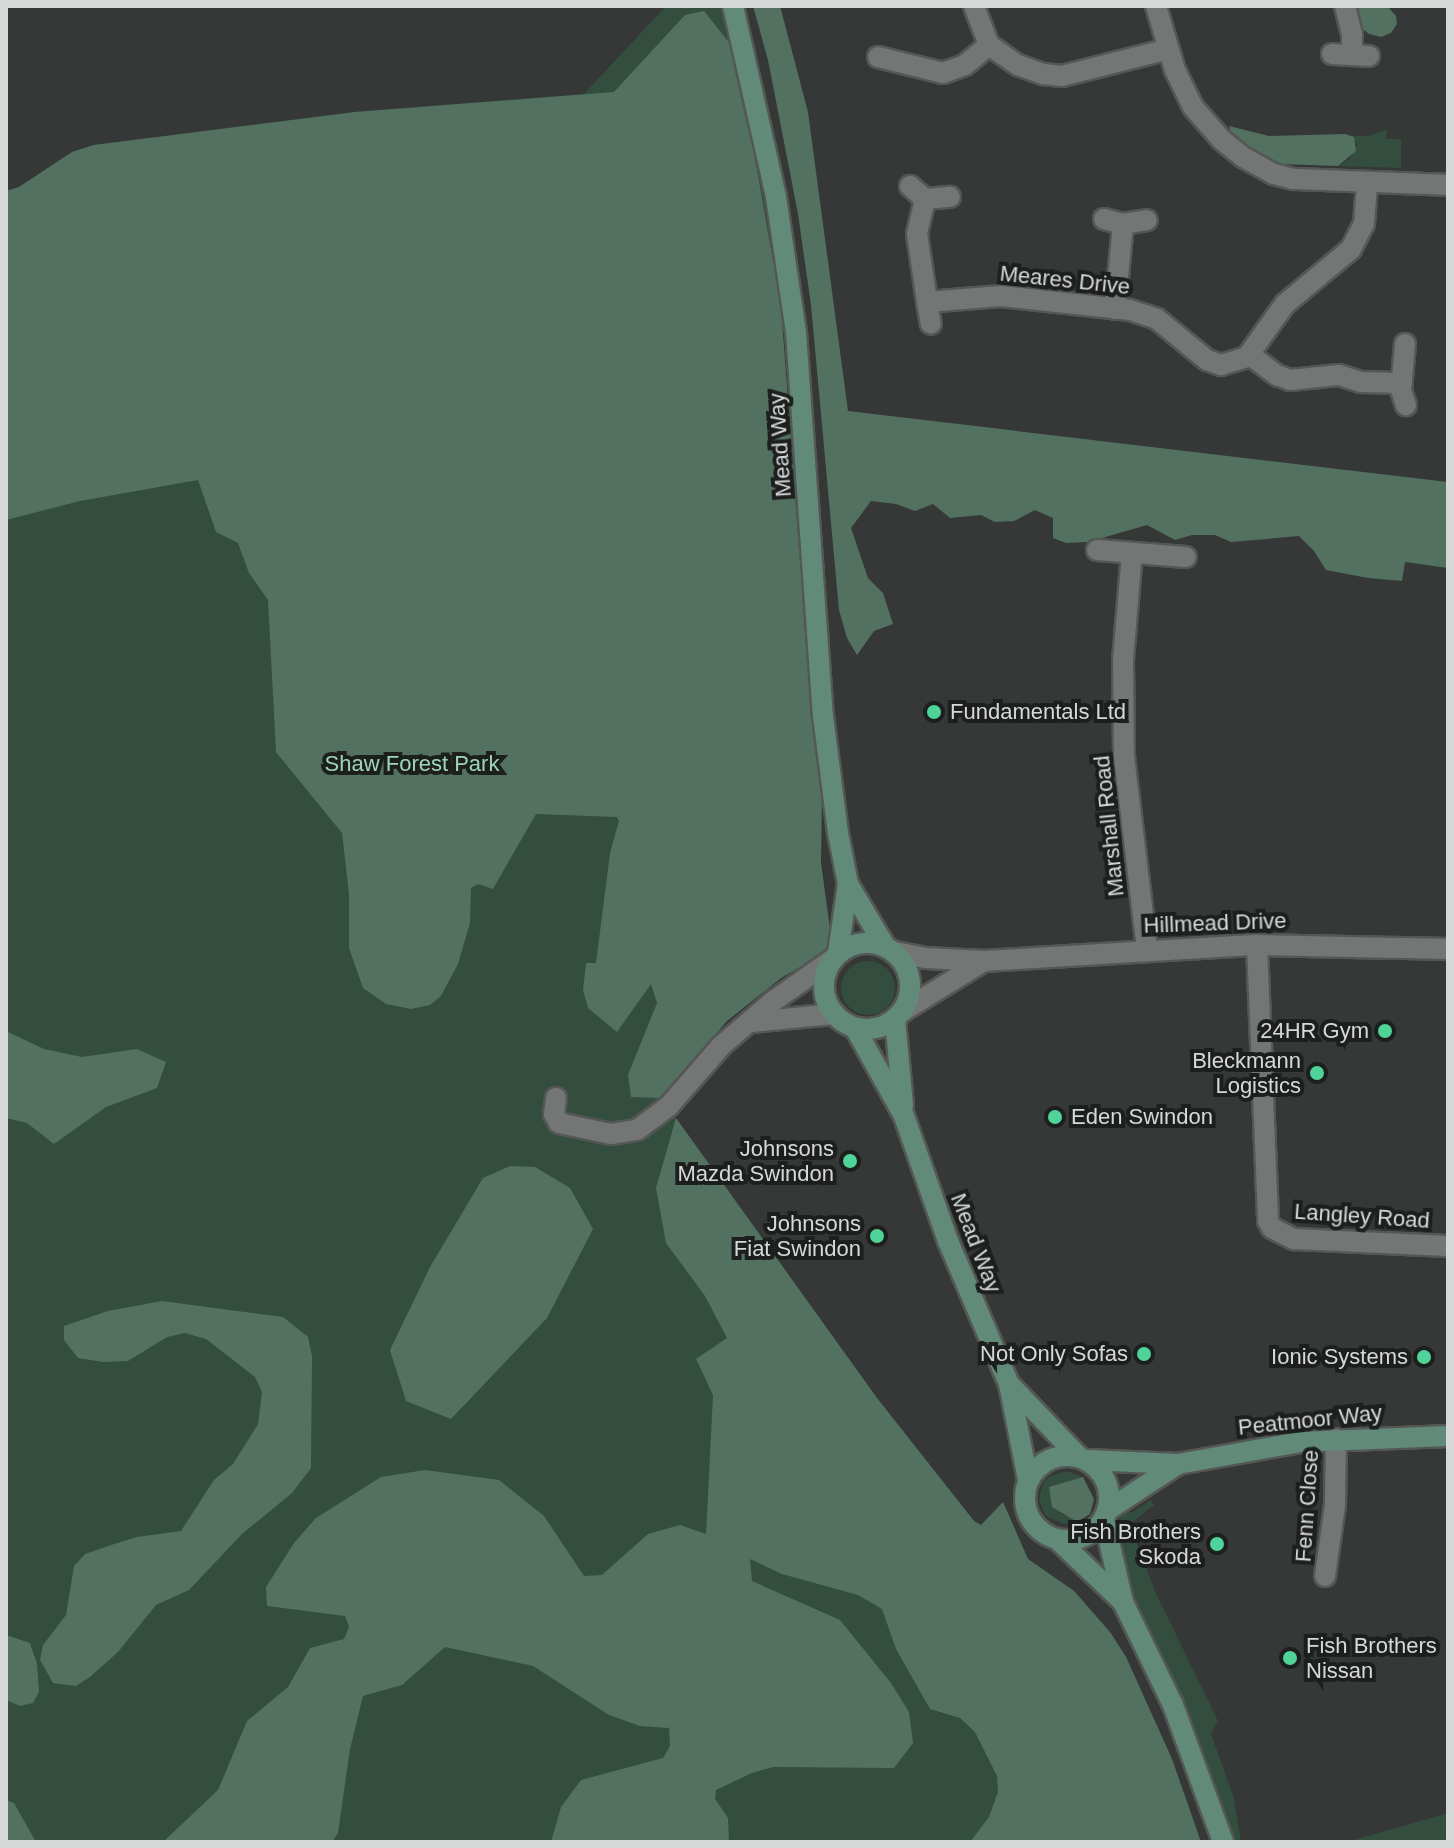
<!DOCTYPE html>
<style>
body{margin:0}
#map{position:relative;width:1454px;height:1848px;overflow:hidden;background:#353836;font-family:Arial,sans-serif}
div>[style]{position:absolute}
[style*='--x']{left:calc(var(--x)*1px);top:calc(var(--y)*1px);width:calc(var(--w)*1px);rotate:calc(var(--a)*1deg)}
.green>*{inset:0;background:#334d3f}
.round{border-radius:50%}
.forest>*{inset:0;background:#537161}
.roads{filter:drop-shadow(2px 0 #545755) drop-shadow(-2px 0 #545755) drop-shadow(0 2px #545755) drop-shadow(0 -2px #545755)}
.minor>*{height:20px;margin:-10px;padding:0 10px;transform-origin:10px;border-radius:10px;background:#737674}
.tertiary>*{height:20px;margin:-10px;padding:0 10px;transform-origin:10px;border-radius:10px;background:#737674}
.secondary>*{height:20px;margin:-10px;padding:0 10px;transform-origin:10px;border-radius:10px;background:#618a78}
.secondary>.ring{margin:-10px;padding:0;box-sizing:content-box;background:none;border:20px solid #618a78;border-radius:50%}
.dots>*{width:22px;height:22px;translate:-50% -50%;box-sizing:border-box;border:4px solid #1d1f1e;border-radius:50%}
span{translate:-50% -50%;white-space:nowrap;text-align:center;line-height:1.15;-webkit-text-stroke:8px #1d1f1e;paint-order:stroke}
.street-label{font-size:22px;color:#d7d9d8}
.poi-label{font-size:22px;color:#d7d9d8}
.left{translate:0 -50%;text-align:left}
.right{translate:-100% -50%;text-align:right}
.park-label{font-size:22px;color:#9dd6b7}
.frame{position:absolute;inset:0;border:8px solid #d7d9d8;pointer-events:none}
</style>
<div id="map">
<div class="green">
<div style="clip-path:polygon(666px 6px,721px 6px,738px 61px,768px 217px,781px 307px,799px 549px,822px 781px,821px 863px,832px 944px,830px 950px,781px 978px,727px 1021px,661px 1098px,877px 1398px,974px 1521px,981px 1525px,1003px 1502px,1028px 1559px,1074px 1591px,1110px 1632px,1126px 1657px,1172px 1759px,1201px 1842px,6px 1842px,6px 191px,19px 187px,72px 152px,94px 145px,355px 112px,584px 94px)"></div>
<div style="clip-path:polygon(1387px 129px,1386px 139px,1401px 139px,1401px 168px,1338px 166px,1350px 159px,1357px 145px,1350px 136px,1368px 136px)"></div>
<div class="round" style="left:841px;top:961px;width:54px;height:54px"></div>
<div style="clip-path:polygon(1067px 1471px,1083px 1477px,1049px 1488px,1059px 1512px,1077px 1522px,1063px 1524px,1046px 1516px,1039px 1500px,1043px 1482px,1050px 1476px)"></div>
<div style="clip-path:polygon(1151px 1500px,1154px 1505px,1130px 1524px,1154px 1589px,1218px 1721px,1211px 1734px,1234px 1798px,1241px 1842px,1234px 1842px,1203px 1752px,1129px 1587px,1114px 1530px,1116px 1523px,1127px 1509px,1131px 1513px)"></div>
<div style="clip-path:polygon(1448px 1813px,1448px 1837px,1442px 1842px,1347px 1842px)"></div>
</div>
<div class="forest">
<div style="clip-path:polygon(753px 6px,780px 6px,808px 112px,848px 411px,1448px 482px,1448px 568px,1405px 562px,1402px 581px,1368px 578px,1326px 570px,1314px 551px,1299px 536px,1231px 542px,1215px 535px,1192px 535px,1175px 540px,1147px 525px,1088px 542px,1066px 543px,1053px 538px,1053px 518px,1035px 510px,1014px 521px,995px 522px,981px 515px,950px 518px,933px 504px,915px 511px,896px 504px,871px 501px,851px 528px,868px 578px,883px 593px,893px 624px,874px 631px,857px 655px,847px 638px,839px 610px,811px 305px,798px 214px,768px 60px)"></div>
<div style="clip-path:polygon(1354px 6px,1387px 6px,1396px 16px,1397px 24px,1391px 33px,1381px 37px,1369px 34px,1354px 22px)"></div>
<div style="clip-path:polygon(704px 11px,731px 45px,738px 61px,781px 307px,799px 549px,822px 781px,821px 863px,832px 944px,830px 950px,781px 978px,727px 1021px,661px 1098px,631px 1097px,628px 1075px,657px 1003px,651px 984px,617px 1032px,588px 1008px,583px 990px,586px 963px,596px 963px,610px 853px,619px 821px,617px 817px,536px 814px,493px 889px,478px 884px,471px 888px,470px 923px,458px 964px,441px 996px,430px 1005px,411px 1009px,386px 1004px,363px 988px,349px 948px,349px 894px,342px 833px,276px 752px,268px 600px,249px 573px,238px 543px,216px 532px,198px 480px,80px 501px,6px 520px,6px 191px,19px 187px,72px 152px,94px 145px,355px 112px,614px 92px,685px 15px)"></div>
<div style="clip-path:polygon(1229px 126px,1269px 136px,1345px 134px,1354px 137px,1356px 151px,1338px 166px,1279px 164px,1254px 155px,1232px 136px)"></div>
<div style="clip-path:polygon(6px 1031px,44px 1049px,82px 1057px,137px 1049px,166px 1062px,157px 1088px,106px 1107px,54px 1144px,27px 1123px,6px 1118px)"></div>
<div style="clip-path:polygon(676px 1118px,877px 1398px,974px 1521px,981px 1525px,1003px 1502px,1028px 1559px,1074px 1591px,1110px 1632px,1126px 1657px,1172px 1759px,1201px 1842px,970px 1842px,989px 1817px,998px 1792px,997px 1776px,975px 1732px,960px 1718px,930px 1709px,896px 1649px,882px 1609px,858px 1595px,782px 1574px,750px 1559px,752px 1581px,840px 1620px,891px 1683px,909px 1712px,913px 1743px,894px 1768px,773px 1767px,752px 1773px,716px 1790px,715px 1799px,728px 1818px,729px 1842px,551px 1842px,561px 1807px,581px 1780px,663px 1758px,670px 1746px,669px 1728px,640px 1726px,609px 1715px,533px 1666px,445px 1647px,402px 1685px,363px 1696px,350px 1749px,338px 1833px,332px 1842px,163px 1842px,218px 1790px,247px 1721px,288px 1687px,310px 1648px,344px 1639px,349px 1627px,345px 1616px,267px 1606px,266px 1587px,294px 1543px,316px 1518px,381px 1477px,425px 1470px,499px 1480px,544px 1516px,584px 1576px,602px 1575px,648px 1534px,680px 1525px,706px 1534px,713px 1395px,696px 1359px,727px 1338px,705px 1296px,666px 1243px,656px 1188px)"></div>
<div style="clip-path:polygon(510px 1166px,535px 1167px,570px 1188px,593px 1229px,547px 1318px,451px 1419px,406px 1401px,390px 1350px,430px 1267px,483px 1178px)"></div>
<div style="clip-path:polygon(162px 1301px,283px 1317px,308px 1337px,312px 1356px,311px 1468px,292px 1493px,242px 1534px,189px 1590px,156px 1605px,118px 1652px,90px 1677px,76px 1686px,53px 1683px,40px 1660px,43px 1645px,66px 1615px,74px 1566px,85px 1554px,108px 1546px,137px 1537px,181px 1531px,214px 1480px,233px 1464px,258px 1424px,262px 1392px,255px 1377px,206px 1339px,185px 1333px,167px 1337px,128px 1361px,103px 1362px,78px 1358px,64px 1340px,64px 1326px,108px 1311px)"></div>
<div style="clip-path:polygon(1083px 1477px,1094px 1499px,1090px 1514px,1077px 1522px,1052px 1507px,1049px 1487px)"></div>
<div style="clip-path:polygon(6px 1635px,30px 1643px,37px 1664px,39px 1692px,33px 1703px,20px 1706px,6px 1700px)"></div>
<div style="clip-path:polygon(6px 1800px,14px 1803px,36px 1842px,6px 1842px)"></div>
</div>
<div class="roads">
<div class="minor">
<div style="--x:974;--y:6;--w:42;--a:69"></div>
<div style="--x:989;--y:45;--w:35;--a:35"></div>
<div style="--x:1018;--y:65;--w:27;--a:20"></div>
<div style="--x:1043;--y:74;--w:19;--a:6"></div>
<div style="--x:1062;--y:76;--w:110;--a:-14.2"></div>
<div style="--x:1345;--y:6;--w:29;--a:76"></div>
<div style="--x:1352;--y:34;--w:19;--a:90"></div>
<div style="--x:1332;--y:54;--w:37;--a:3"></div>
<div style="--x:878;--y:57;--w:67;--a:13.8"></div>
<div style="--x:943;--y:73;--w:23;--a:-20"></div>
<div style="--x:965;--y:65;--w:31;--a:-40"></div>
<div style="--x:910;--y:186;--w:20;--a:41"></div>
<div style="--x:925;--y:199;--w:25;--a:-5"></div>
<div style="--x:925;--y:199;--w:36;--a:103"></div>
<div style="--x:917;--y:234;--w:69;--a:81.6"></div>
<div style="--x:927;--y:302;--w:74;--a:-4.6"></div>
<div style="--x:1001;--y:296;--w:130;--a:6.2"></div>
<div style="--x:1130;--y:310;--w:28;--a:18"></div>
<div style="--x:1157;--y:319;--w:65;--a:39.4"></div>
<div style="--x:1207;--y:360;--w:15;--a:20"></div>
<div style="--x:1221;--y:365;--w:27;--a:-17"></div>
<div style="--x:1247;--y:357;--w:65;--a:-54.4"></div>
<div style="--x:1285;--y:304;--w:86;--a:-39.8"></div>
<div style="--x:1351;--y:249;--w:28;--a:-63"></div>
<div style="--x:1364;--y:224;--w:41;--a:-85.8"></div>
<div style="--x:1104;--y:219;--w:20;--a:15"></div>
<div style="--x:1123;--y:224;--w:24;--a:-9"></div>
<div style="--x:927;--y:302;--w:22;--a:80"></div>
<div style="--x:1115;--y:309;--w:85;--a:-84.6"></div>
<div style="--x:1405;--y:344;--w:46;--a:95"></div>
<div style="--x:1401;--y:390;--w:16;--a:72"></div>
<div style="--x:1250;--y:355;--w:34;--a:37"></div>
<div style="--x:1277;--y:375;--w:14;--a:21"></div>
<div style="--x:1290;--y:380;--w:49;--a:-5.8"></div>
<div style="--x:1339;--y:375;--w:23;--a:18"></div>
<div style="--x:1361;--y:382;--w:41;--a:1.4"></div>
<div style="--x:1097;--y:550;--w:89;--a:4.5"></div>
<div style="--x:1132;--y:553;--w:107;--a:94.8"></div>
<div style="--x:1123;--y:660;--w:96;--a:89.4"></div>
<div style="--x:1124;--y:756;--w:194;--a:83.2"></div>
<div style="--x:1257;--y:945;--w:276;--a:87.7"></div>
<div style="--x:1268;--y:1221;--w:8;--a:60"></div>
<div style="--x:1272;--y:1228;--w:25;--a:27"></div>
<div style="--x:1294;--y:1239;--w:154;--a:2.6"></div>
<div style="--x:895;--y:952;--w:32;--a:11"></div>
<div style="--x:926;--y:958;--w:58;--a:3"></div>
<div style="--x:984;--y:961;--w:273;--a:-3.4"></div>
<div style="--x:1257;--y:945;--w:191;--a:1.2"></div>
<div style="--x:903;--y:1011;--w:95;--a:-31.7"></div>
<div style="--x:751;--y:1022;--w:83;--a:-5.5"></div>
<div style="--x:556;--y:1098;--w:16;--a:97"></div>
<div style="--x:554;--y:1114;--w:10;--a:61"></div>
<div style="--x:559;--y:1123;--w:53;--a:11.9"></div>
<div style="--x:611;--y:1134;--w:26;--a:-9"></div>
<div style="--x:637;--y:1130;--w:39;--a:-37"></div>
<div style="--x:668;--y:1107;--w:81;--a:-49"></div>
<div style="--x:721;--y:1046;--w:67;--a:-40.8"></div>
<div style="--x:772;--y:1002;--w:75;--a:-35.2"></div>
<div style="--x:1325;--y:1576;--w:72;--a:-82"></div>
<div style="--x:1335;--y:1505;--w:66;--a:-89.1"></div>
</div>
<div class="tertiary">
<div style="--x:1156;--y:6;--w:67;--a:73.5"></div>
<div style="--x:1175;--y:70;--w:41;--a:64.1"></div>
<div style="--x:1193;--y:107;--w:44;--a:48.7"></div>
<div style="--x:1222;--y:140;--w:27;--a:39"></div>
<div style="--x:1243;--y:157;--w:35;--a:29"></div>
<div style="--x:1274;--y:174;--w:20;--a:15"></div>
<div style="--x:1293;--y:179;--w:155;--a:2.2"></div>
</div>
<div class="secondary">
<div style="--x:733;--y:6;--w:196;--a:77.3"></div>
<div style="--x:776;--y:197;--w:136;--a:81.6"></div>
<div style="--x:796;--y:332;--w:385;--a:86"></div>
<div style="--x:823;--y:716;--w:118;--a:82.7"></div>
<div style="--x:838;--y:833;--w:52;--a:78.9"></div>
<div style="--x:848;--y:884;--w:72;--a:59.2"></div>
<div class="ring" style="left:824px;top:943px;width:66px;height:66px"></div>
<div style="--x:838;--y:953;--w:70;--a:-81.8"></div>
<div style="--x:895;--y:1019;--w:87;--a:84.7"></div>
<div style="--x:855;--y:1028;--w:101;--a:60.9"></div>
<div style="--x:904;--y:1116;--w:133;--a:70.6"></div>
<div style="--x:948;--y:1241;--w:155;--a:66.9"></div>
<div style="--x:1009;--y:1384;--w:98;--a:78.8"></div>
<div style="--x:1009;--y:1384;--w:101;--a:46.2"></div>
<div class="ring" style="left:1025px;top:1456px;width:64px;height:64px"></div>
<div style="--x:1088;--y:1460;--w:90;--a:2.5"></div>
<div style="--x:1178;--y:1464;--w:124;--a:-10.2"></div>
<div style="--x:1300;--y:1442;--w:148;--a:-2.3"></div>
<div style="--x:1108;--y:1510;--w:84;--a:-33.3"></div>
<div style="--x:1104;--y:1519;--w:85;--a:77.1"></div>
<div style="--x:1123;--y:1602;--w:114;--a:64.1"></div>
<div style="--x:1173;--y:1705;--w:146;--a:69.9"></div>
<div style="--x:1058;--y:1540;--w:90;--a:43.6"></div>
</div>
</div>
<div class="dots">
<div style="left:934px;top:712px;background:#50d398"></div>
<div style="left:1385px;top:1031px;background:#50d398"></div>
<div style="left:1317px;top:1073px;background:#50d398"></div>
<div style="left:1055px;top:1117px;background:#50d398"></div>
<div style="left:850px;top:1161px;background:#50d398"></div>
<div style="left:877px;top:1236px;background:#50d398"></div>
<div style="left:1144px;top:1354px;background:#50d398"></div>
<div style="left:1424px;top:1357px;background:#50d398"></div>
<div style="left:1217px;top:1544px;background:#50d398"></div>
<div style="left:1290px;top:1658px;background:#50d398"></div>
</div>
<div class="street-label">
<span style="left:1065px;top:280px;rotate:6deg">Meares Drive</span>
<span style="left:780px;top:445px;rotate:-94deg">Mead Way</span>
<span style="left:1109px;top:826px;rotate:-96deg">Marshall Road</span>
<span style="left:1215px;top:923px;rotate:-2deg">Hillmead Drive</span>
<span style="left:1362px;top:1216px;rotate:4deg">Langley Road</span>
<span style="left:976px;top:1243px;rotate:69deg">Mead Way</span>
<span style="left:1310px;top:1420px;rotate:-6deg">Peatmoor Way</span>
<span style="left:1307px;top:1506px;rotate:-86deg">Fenn Close</span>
</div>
<div class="poi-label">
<span class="left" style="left:950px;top:712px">Fundamentals Ltd</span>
<span class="right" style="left:1369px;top:1031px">24HR Gym</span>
<span class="right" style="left:1301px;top:1073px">Bleckmann<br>Logistics</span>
<span class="left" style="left:1071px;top:1117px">Eden Swindon</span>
<span class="right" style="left:834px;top:1161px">Johnsons<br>Mazda Swindon</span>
<span class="right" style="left:861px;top:1236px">Johnsons<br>Fiat Swindon</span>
<span class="right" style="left:1128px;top:1354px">Not Only Sofas</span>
<span class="right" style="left:1408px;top:1357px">Ionic Systems</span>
<span class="right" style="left:1201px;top:1544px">Fish Brothers<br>Skoda</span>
<span class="left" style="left:1306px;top:1658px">Fish Brothers<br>Nissan</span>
</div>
<div class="park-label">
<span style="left:412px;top:764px">Shaw Forest Park</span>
</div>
<div class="frame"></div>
</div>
